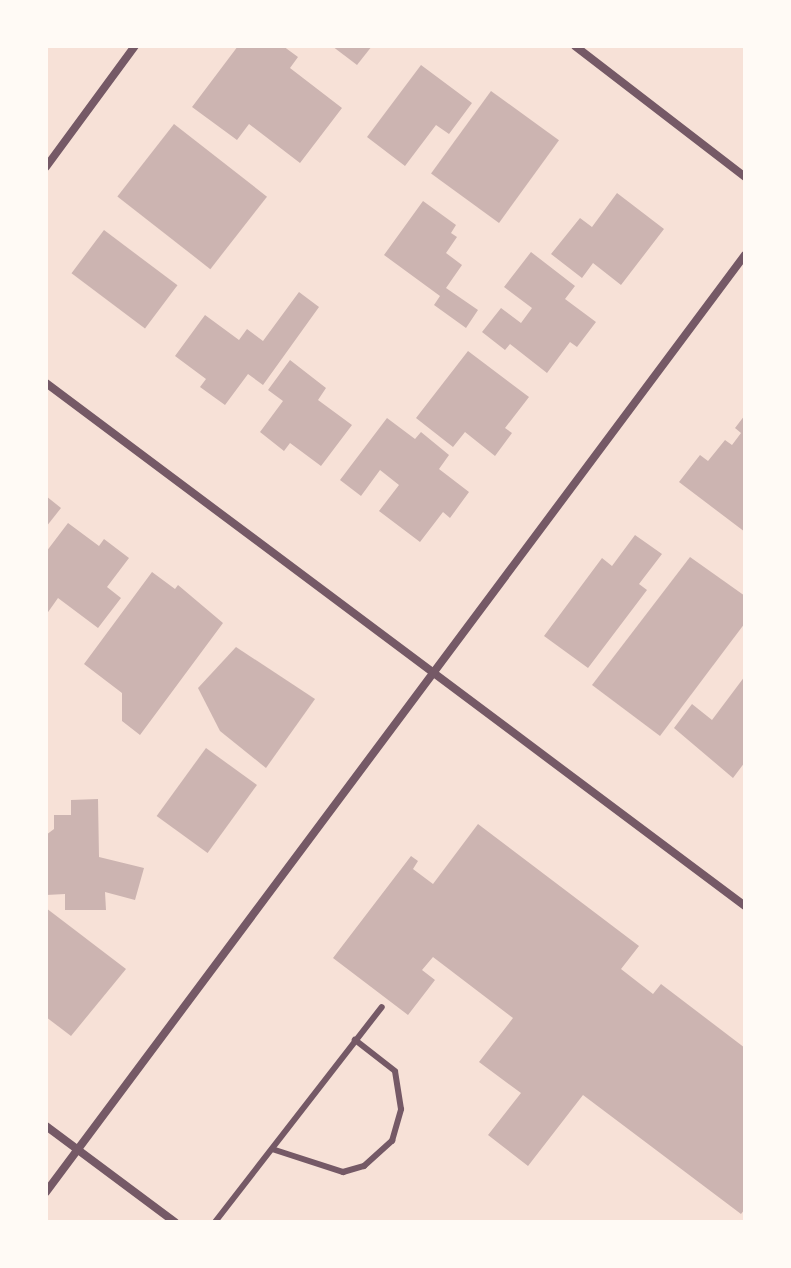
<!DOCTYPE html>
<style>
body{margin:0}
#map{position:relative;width:791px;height:1268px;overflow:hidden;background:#f7e1d7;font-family:"Noto Sans",sans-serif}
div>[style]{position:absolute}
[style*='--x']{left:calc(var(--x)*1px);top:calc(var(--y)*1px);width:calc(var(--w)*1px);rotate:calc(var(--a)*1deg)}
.building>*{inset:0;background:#ccb4b1;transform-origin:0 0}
.service>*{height:6px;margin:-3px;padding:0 3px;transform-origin:3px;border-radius:3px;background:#755966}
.minor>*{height:8px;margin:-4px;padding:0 4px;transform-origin:4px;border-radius:4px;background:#755966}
span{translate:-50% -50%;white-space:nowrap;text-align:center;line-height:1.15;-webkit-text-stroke:6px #fffaf5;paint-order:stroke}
.frame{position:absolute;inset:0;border:48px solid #fffaf5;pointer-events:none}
</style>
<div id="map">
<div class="building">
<div style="clip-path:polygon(238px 46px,283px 46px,298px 57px,290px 68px,342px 108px,300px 163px,249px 124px,237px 140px,192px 107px)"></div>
<div style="clip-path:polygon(332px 46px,372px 46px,357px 65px)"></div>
<div style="clip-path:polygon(421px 65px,472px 103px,449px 134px,436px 125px,405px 166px,367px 137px)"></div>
<div style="left:491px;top:91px;width:84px;height:102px;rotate:36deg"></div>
<div style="left:174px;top:124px;width:118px;height:92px;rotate:38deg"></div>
<div style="clip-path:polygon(617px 193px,664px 229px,621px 285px,593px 263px,582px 278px,551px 254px,580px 218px,592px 227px)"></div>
<div style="clip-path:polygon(423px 201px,456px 225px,451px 233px,457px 237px,446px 253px,462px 265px,446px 288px,478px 310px,466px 328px,434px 305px,440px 296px,384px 255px)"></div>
<div style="left:104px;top:230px;width:92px;height:54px;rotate:37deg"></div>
<div style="clip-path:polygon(531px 252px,575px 286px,565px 299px,596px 322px,577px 347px,570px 342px,547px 373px,510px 344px,505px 350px,482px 332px,501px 308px,521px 323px,532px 308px,504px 287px)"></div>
<div style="clip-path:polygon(299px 292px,319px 307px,263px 385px,248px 374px,225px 405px,200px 387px,206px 379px,175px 356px,205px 315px,239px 340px,247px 329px,263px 341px)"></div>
<div style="clip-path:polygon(468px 351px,529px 397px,505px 428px,512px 433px,495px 456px,465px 432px,453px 447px,416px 418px)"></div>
<div style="clip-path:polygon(290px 360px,326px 388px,318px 400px,352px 425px,321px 466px,290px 443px,284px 451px,260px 432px,283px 401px,268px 390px)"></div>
<div style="clip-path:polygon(745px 415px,745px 532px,679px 482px,700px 455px,708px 461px,725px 440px,732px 445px,741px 433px,735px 428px)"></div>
<div style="clip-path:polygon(387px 418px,415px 439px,421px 432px,449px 455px,439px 469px,469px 492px,450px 518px,443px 512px,420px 542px,379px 511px,399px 485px,380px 470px,361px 496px,340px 480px)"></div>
<div style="clip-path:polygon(46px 496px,61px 508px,46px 527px)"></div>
<div style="clip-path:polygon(68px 523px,99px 546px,104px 539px,129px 558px,107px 587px,121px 598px,98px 628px,58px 598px,46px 615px,46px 552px)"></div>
<div style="clip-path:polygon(635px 535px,662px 554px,639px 584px,647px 590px,588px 668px,544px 636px,602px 558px,612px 566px)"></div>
<div style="clip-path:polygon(690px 557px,745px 596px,745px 623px,660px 736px,592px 685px)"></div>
<div style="clip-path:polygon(152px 572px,175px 589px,178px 585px,223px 623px,140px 735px,122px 721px,122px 693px,84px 664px)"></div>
<div style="clip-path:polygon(236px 647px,315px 699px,266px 768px,220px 731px,198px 688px)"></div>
<div style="clip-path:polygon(745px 676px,745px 762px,733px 778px,674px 728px,692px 704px,712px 720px)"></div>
<div style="left:206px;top:748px;width:63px;height:84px;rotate:36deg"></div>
<div style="clip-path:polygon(98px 799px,99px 857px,144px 868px,135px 900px,105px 892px,106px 910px,65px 910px,65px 894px,46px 895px,46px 835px,54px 829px,54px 815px,71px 815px,71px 800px)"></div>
<div style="clip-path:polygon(478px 824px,639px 946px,621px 969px,653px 994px,661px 984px,745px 1048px,745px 1209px,741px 1214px,583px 1095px,528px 1166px,488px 1135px,521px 1093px,479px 1062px,513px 1018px,433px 957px,422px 970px,435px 980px,408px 1015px,333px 958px,411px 856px,418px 861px,413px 869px,433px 884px)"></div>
<div style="clip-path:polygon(46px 908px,126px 969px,71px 1036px,46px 1017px)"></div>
</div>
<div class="service">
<div style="--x:272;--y:1149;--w:75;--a:17.9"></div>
<div style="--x:343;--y:1172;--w:22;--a:-16"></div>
<div style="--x:364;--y:1166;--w:38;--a:-42"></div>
<div style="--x:392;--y:1141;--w:33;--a:-74"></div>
<div style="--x:401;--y:1109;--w:38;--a:-99"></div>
<div style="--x:395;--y:1071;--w:51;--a:-142.2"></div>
<div style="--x:215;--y:1222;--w:272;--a:-52.2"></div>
</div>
<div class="minor">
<div style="--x:575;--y:46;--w:215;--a:37.6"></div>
<div style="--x:46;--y:167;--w:150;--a:-53.7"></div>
<div style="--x:46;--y:383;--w:873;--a:36.8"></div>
<div style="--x:46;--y:1126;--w:161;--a:36.7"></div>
<div style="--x:46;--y:1192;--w:1169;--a:-53.28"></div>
</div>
<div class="frame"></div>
</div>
